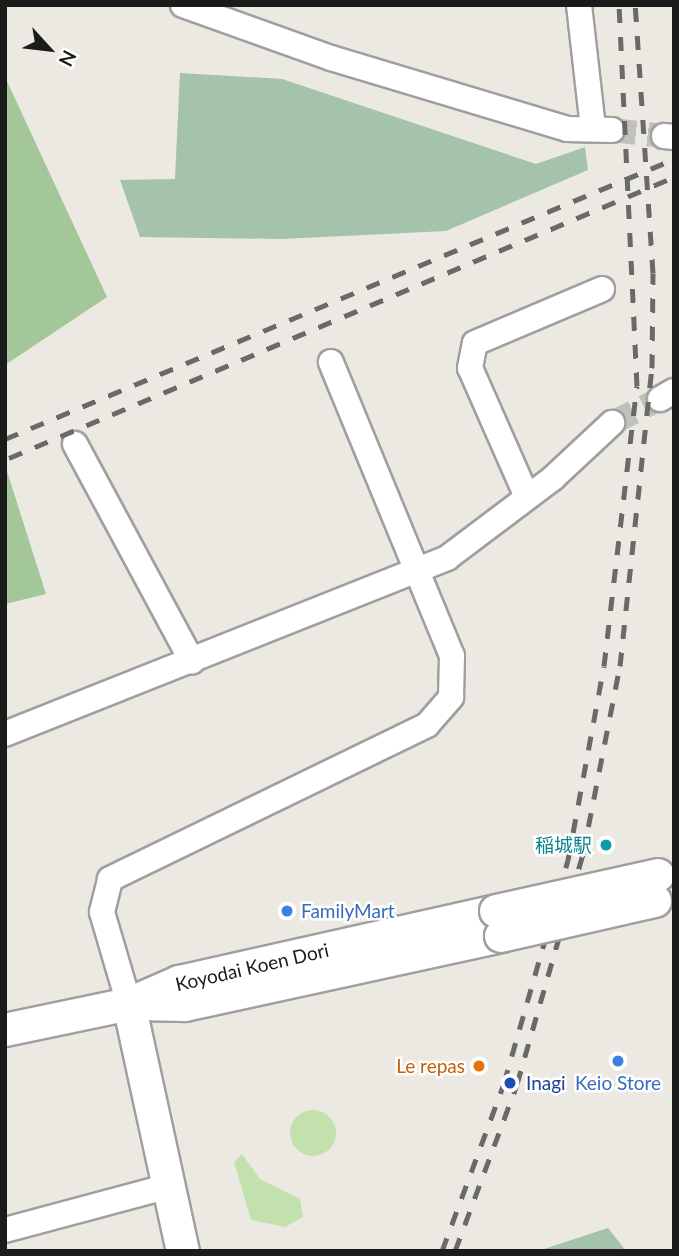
<!DOCTYPE html>
<meta charset="utf-8">
<style>
body{margin:0}
#map{position:relative;width:679px;height:1256px;overflow:hidden;background:#ebe9e1;font-family:Lato,"Noto Sans JP",sans-serif}
div>[style]{position:absolute}
[style*='--x']{left:calc(var(--x)*1px);top:calc(var(--y)*1px);width:calc(var(--w)*1px);rotate:calc(var(--a)*1deg)}
.grass>*{inset:0;background:#c3e1ac}
.round{border-radius:50%}
.forest>*{inset:0;background:#a4c79a}
.cemetery>*{inset:0;background:#a5c2ab}
.minor-tunnel>*{height:24px;margin-top:-12px;transform-origin:0;background:repeating-linear-gradient(90deg,#c1c0b9 0 24px,transparent 0 36px)}
.roads{filter:drop-shadow(2px 0 #9f9f9f) drop-shadow(-2px 0 #9f9f9f) drop-shadow(0 2px #9f9f9f) drop-shadow(0 -2px #9f9f9f)}
.minor>*{height:24px;margin:-12px;padding:0 12px;transform-origin:12px;border-radius:12px;background:#fff}
.tertiary>*{height:32px;margin:-16px;padding:0 16px;transform-origin:16px;border-radius:16px;background:#fff}
.rail>*{height:5px;margin-top:-2.5px;transform-origin:0;background:repeating-linear-gradient(90deg,#696969 0 14px,transparent 0 28px)}
.bridges{filter:drop-shadow(2px 0 #9f9f9f) drop-shadow(-2px 0 #9f9f9f) drop-shadow(0 2px #9f9f9f) drop-shadow(0 -2px #9f9f9f)}
.tertiary-bridge>*{height:32px;margin:-16px;padding:0 16px;transform-origin:16px;border-radius:16px;background:#fff}
.dots>*{width:19px;height:19px;translate:-50% -50%;box-sizing:border-box;border:4px solid #fff;border-radius:50%}
span{translate:-50% -50%;white-space:nowrap;text-align:center;line-height:1.15;-webkit-text-stroke:5px #fff;paint-order:stroke}
.culture-label{font-size:19px;color:#0d838f}
.right{translate:-100% -50%;text-align:right}
.shop-label{font-size:19px;color:#366cbe}
.left{translate:0 -50%;text-align:left}
.street-label{font-size:19px;color:#1b1b1b}
.food-label{font-size:19px;color:#c56008}
.transit-label{font-size:19px;color:#164399}
.frame{position:absolute;inset:0;border:7px solid #1b1b1b;pointer-events:none}
.north{position:absolute;left:14px;top:14px;width:70px;height:70px;-webkit-text-stroke:5px #fff;paint-order:stroke;rotate:117deg;font-size:19px;font-weight:700;line-height:28px;text-align:center;color:#1b1b1b}
.north::after{content:'';display:block;margin:auto;width:24px;height:32px;background:#1b1b1b;clip-path:polygon(50% 0,100% 100%,50% 72%,0 100%)}
</style>
<div id="map">
<div class="grass">
<div class="round" style="left:290px;top:1110px;width:46px;height:46px"></div>
<div style="clip-path:polygon(242px 1154px,260px 1179px,300px 1199px,303px 1217px,285px 1227px,251px 1220px,234px 1162px)"></div>
</div>
<div class="forest">
<div style="clip-path:polygon(5px 77px,107px 297px,5px 365px)"></div>
<div style="clip-path:polygon(5px 465px,46px 594px,5px 604px)"></div>
</div>
<div class="cemetery">
<div style="clip-path:polygon(180px 73px,282px 79px,536px 164px,585px 147px,588px 170px,446px 231px,282px 239px,140px 237px,120px 180px,175px 179px)"></div>
<div style="clip-path:polygon(608px 1228px,626px 1251px,538px 1251px)"></div>
</div>
<div class="minor-tunnel">
<div style="--x:612;--y:130;--w:52;--a:6.6"></div>
<div style="--x:612;--y:423;--w:54;--a:-26.6"></div>
</div>
<div class="roads">
<div class="minor">
<div style="--x:183;--y:5;--w:157;--a:19.7"></div>
<div style="--x:331;--y:58;--w:246;--a:16.7"></div>
<div style="--x:567;--y:129;--w:45;--a:1.3"></div>
<div style="--x:579;--y:5;--w:124;--a:83.5"></div>
<div style="--x:664;--y:136;--w:10;--a:6"></div>
<div style="--x:660;--y:399;--w:16;--a:-30"></div>
<div style="--x:75;--y:444;--w:247;--a:61.7"></div>
<div style="--x:527;--y:497;--w:141;--a:-113.8"></div>
<div style="--x:470;--y:368;--w:25;--a:-79"></div>
<div style="--x:475;--y:343;--w:138;--a:-23"></div>
<div style="--x:5;--y:734;--w:476;--a:-21.7"></div>
<div style="--x:447;--y:558;--w:133;--a:-37"></div>
<div style="--x:553;--y:478;--w:81;--a:-43"></div>
<div style="--x:129;--y:1004;--w:96;--a:-106.4"></div>
<div style="--x:102;--y:912;--w:34;--a:-76"></div>
<div style="--x:110;--y:879;--w:352;--a:-25.9"></div>
<div style="--x:427;--y:725;--w:37;--a:-49"></div>
<div style="--x:451;--y:697;--w:41;--a:-88.6"></div>
<div style="--x:452;--y:656;--w:318;--a:-112.4"></div>
<div style="--x:5;--y:1230;--w:170;--a:-15"></div>
</div>
<div class="tertiary">
<div style="--x:129;--y:1004;--w:253;--a:77.7"></div>
<div style="--x:138;--y:1004;--w:47;--a:1.2"></div>
<div style="--x:185;--y:1005;--w:323;--a:-12.3"></div>
<div style="--x:5;--y:1030;--w:127;--a:-11.8"></div>
<div style="--x:129;--y:1004;--w:55;--a:-23.7"></div>
<div style="--x:179;--y:982;--w:325;--a:-12.6"></div>
</div>
</div>
<div class="rail">
<div style="--x:5;--y:439;--w:725;--a:-22.71"></div>
<div style="--x:9;--y:458;--w:722;--a:-22.91"></div>
<div style="--x:442;--y:1251;--w:179;--a:-69.7"></div>
<div style="--x:504;--y:1083;--w:232;--a:-74"></div>
<div style="--x:568;--y:860;--w:197;--a:-79.5"></div>
<div style="--x:604;--y:666;--w:282;--a:-83.3"></div>
<div style="--x:637;--y:386;--w:381;--a:-92.7"></div>
<div style="--x:455;--y:1251;--w:178;--a:-69.6"></div>
<div style="--x:517;--y:1084;--w:239;--a:-74"></div>
<div style="--x:583;--y:854;--w:192;--a:-78.9"></div>
<div style="--x:620;--y:666;--w:300;--a:-83.9"></div>
<div style="--x:652;--y:368;--w:95;--a:-89.4"></div>
<div style="--x:653;--y:273;--w:269;--a:-93.8"></div>
</div>
<div class="bridges">
<div class="tertiary-bridge">
<div style="--x:496;--y:911;--w:166;--a:-12.5"></div>
<div style="--x:501;--y:936;--w:158;--a:-12.8"></div>
</div>
</div>
<div class="dots">
<div style="left:606px;top:845px;background:#0f9aa8"></div>
<div style="left:287px;top:911px;background:#3f7fe0"></div>
<div style="left:618px;top:1061px;background:#3f7fe0"></div>
<div style="left:479px;top:1066px;background:#e8710a"></div>
<div style="left:510px;top:1083px;background:#1a4fb4"></div>
</div>
<div class="culture-label">
<span class="right" style="left:592px;top:845px">稲城駅</span>
</div>
<div class="shop-label">
<span class="left" style="left:301px;top:911px">FamilyMart</span>
<span style="left:618px;top:1083px">Keio Store</span>
</div>
<div class="street-label">
<span style="left:252px;top:967px;rotate:-13deg">Koyodai Koen Dori</span>
</div>
<div class="food-label">
<span class="right" style="left:465px;top:1066px">Le repas</span>
</div>
<div class="transit-label">
<span class="left" style="left:526px;top:1083px">Inagi</span>
</div>
<div class="frame"></div>
<div class="north">N</div>
</div>
